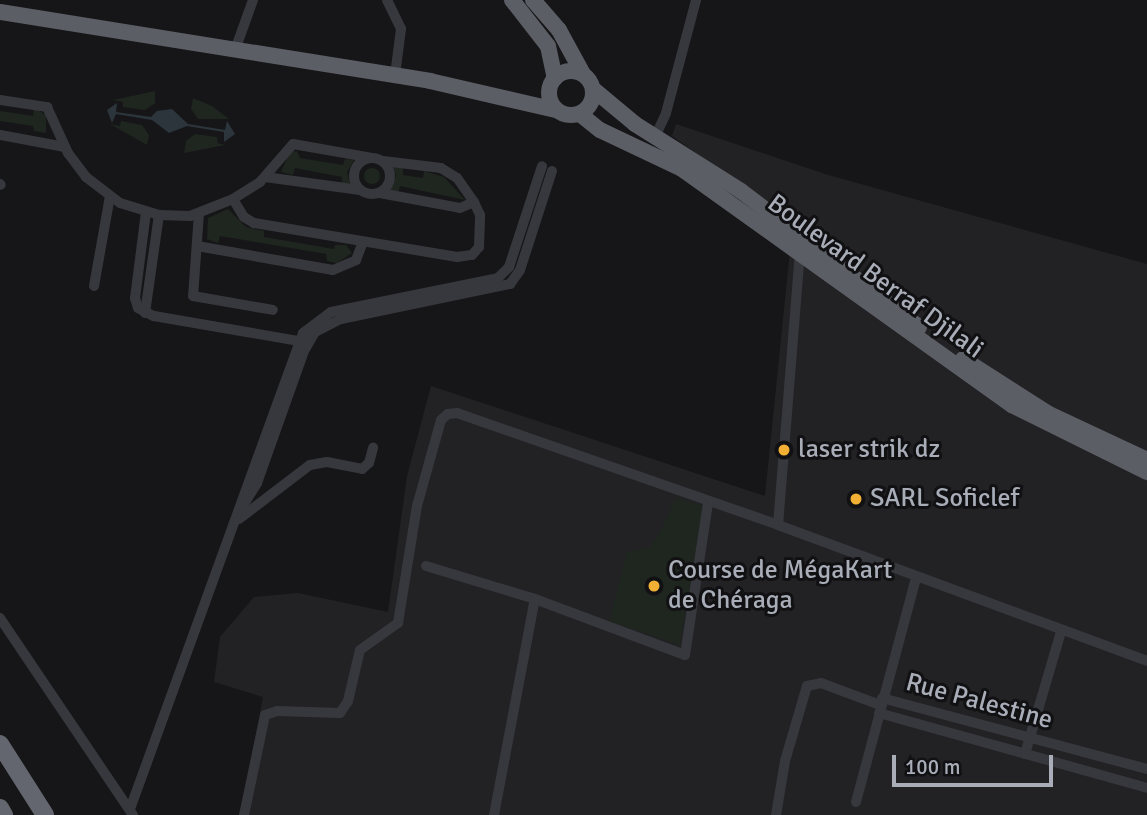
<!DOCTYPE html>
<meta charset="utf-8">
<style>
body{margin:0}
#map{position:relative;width:1147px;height:815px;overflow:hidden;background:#161618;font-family:Signika,sans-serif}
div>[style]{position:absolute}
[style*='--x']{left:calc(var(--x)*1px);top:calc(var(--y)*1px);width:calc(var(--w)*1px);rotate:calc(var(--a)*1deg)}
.built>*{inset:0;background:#222225}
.green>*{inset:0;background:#1e261f}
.round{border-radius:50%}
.water>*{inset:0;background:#2c353c}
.minor>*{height:10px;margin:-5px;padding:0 5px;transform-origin:5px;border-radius:5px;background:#37383d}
.minor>.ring{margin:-5px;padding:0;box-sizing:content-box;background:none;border:10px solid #37383d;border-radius:50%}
.trunk>*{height:16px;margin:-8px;padding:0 8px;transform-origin:8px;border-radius:8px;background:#5b5e65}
.trunk>.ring{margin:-8px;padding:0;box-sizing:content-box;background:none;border:16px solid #5b5e65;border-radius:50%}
.motorway>*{height:18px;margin:-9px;padding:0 9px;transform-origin:9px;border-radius:9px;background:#63666e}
.dots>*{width:19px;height:19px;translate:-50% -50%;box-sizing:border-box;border:4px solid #111113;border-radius:50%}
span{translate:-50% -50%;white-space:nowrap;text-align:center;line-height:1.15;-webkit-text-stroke:6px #111113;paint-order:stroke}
.street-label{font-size:26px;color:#a8adb8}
.poi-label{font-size:26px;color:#a8adb8}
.left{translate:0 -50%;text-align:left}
.scale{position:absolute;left:892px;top:755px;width:161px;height:32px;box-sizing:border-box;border:4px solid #a8adb8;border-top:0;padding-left:9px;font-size:21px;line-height:24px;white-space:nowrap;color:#a8adb8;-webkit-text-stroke:5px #111113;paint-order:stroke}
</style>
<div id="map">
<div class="built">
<div style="clip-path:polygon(676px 124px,825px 174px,1147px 264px,1147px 815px,240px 815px,263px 697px,214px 682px,220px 637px,254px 597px,298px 593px,388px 612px,407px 476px,431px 386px,765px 496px,793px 221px,672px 136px)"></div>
</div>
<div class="green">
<div style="clip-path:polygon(155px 91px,155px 103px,145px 110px,123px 107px,123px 102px,113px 100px)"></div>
<div style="clip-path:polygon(193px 98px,212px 106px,229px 119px,198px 119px,191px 109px)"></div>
<div style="clip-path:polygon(34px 108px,46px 115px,46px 133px,34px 131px,33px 126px,0 121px,0 111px,33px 116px)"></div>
<div style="clip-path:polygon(121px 121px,142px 125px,149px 135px,147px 145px,110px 124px,120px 126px)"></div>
<div style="clip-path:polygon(195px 134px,217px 137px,218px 143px,225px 145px,184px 153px,186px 141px)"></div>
<div style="clip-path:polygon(297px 151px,300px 158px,343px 165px,345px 159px,354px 160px,347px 172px,350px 184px,342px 183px,342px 177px,295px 168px,293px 175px,281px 172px,290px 152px)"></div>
<div style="clip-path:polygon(393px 166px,403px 167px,403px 175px,423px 178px,424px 171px,444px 177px,465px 200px,400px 186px,398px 193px,390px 191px,396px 176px)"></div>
<div class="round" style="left:364px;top:168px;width:16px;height:16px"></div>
<div style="clip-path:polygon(228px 209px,246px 227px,264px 231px,264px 237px,334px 249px,335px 245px,346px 245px,352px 253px,337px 263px,327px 261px,326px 254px,220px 236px,218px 243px,207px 239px,208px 218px)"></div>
<div style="clip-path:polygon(676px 498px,703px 506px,680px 645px,609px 621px,627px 552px,649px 547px,656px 540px)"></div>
</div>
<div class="water">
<div style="clip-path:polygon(117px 103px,116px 112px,151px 117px,157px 111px,172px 109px,188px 124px,225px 130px,227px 121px,235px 134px,224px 142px,224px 132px,187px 126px,169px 133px,152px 120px,116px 114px,112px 123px,107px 110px)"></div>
</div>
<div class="minor">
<div style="--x:387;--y:0;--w:32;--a:64"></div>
<div style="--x:401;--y:29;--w:46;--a:97.4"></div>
<div style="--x:235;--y:50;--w:53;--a:-70.2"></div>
<div style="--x:0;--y:100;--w:48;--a:8.5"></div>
<div style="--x:47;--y:107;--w:51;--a:65.5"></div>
<div style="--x:68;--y:153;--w:30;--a:53"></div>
<div style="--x:86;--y:177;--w:43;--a:37.4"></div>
<div style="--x:120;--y:203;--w:41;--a:17.1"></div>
<div style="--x:159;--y:215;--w:31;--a:2"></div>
<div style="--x:190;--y:216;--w:46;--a:-21.6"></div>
<div style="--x:233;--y:199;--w:32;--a:-32"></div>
<div style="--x:260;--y:182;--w:50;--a:-49"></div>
<div style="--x:293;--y:144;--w:80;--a:10"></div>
<div style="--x:0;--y:135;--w:66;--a:10.5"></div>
<div style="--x:655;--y:137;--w:26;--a:-65"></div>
<div style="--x:666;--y:113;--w:117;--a:-75.1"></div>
<div class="ring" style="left:354px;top:158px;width:26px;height:26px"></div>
<div style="--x:265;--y:177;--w:96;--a:7.8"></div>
<div style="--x:0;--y:184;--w:1;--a:45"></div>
<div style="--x:380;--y:193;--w:81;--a:10.6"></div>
<div style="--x:460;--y:208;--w:15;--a:-23"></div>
<div style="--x:474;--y:202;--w:29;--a:-125"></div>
<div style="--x:457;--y:178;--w:19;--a:-148"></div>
<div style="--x:441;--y:168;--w:58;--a:-173.1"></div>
<div style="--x:233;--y:199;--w:21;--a:59"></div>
<div style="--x:244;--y:217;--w:12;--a:31"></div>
<div style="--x:254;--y:223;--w:206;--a:9.5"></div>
<div style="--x:457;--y:257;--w:15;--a:-8"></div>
<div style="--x:472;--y:255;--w:11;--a:-49"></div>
<div style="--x:479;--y:247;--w:32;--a:-88"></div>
<div style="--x:480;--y:215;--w:14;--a:-115"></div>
<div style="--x:146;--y:212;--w:87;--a:97.3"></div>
<div style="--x:135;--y:298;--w:10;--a:73"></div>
<div style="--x:138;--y:308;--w:18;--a:27"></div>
<div style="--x:154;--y:316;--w:146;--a:9.8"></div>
<div style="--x:199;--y:213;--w:83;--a:94.1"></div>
<div style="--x:193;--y:296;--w:81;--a:9.9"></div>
<div style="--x:197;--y:246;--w:138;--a:10"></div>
<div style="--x:333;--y:270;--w:25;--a:-23"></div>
<div style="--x:356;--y:260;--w:19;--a:-69"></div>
<div style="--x:94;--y:286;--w:91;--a:-79.9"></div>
<div style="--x:145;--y:313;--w:99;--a:-81.9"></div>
<div style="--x:244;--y:504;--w:25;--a:-58"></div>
<div style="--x:257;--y:483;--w:140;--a:-70.4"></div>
<div style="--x:304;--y:351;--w:22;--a:-60"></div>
<div style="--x:315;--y:332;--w:29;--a:-27"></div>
<div style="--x:341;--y:319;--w:173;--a:-11.7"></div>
<div style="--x:510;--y:284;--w:17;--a:-54"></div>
<div style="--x:520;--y:270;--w:104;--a:-72.1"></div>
<div style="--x:239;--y:519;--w:89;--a:-37.3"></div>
<div style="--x:310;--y:465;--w:17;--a:-10"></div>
<div style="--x:327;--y:462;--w:36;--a:11"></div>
<div style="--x:362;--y:469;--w:9;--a:-41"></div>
<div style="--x:369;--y:463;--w:16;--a:-75"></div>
<div style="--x:778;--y:525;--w:273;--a:-85.4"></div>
<div style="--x:426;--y:566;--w:114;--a:16.8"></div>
<div style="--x:535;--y:599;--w:160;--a:20.5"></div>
<div style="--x:685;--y:655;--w:154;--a:-81.4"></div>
<div style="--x:0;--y:618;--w:238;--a:56"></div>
<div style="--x:882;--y:698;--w:274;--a:15"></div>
<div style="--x:879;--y:713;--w:278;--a:15.6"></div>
<div style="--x:1025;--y:754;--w:127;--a:-73.6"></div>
<div style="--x:856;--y:802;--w:232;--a:-75"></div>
<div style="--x:130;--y:809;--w:506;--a:-70.03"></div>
<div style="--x:303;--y:333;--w:35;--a:-37"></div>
<div style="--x:331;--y:312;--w:170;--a:-11.5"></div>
<div style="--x:498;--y:278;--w:16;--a:-45"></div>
<div style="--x:509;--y:267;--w:106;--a:-71.9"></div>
<div style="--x:244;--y:815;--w:102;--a:-78.1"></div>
<div style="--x:265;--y:715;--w:13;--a:-18"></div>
<div style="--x:277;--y:711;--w:63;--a:1.8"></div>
<div style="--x:340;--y:713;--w:14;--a:-56"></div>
<div style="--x:348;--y:701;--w:52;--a:-76.8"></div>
<div style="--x:360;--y:650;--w:47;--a:-35.4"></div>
<div style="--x:398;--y:623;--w:119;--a:-80.8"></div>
<div style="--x:417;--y:506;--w:89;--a:-74.4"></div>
<div style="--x:441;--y:420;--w:9;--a:-41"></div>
<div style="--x:448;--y:414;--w:9;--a:-6"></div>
<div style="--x:457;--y:413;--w:340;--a:19.2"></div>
<div style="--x:778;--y:525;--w:393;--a:20.2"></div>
<div style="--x:494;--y:815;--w:220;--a:-79.3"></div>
<div style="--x:776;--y:815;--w:55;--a:-80.5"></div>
<div style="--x:785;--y:761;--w:78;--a:-73.7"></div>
<div style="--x:807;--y:686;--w:14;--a:-12"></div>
<div style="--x:821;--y:683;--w:63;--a:20.4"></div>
</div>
<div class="trunk">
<div style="--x:512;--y:0;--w:58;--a:52"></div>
<div style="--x:548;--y:46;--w:33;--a:78"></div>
<div style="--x:533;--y:0;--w:40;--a:49"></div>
<div style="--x:559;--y:30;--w:50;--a:61.4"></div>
<div style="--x:0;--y:12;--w:436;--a:9.1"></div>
<div style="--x:430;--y:81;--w:129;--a:13"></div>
<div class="ring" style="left:549px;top:71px;width:28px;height:28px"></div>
<div style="--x:593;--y:89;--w:55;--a:39.8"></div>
<div style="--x:635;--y:124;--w:125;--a:32.3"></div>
<div style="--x:741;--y:191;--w:224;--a:37.4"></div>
<div style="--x:580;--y:114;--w:26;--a:39"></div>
<div style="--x:600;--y:130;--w:91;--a:25.4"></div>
<div style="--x:682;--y:169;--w:406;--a:35.6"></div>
<div style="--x:1012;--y:405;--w:151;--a:26.4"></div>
<div style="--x:963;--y:359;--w:102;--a:32.6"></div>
<div style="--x:1049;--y:414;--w:108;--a:25.1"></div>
</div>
<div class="motorway">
<div style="--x:0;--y:744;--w:84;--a:57.6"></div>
<div style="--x:0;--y:808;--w:8;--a:60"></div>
</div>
<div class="dots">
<div style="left:784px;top:450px;background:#f2b134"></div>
<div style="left:856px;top:499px;background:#f2b134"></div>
<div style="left:654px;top:586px;background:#f2b134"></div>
</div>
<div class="street-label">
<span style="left:875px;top:277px;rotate:36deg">Boulevard Berraf Djilali</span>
<span style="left:979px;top:702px;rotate:15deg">Rue Palestine</span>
</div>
<div class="poi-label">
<span class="left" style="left:798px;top:450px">laser strik dz</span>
<span class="left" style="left:870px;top:499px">SARL Soficlef</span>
<span class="left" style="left:668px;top:586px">Course de MégaKart<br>de Chéraga</span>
</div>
<div class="scale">100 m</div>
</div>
